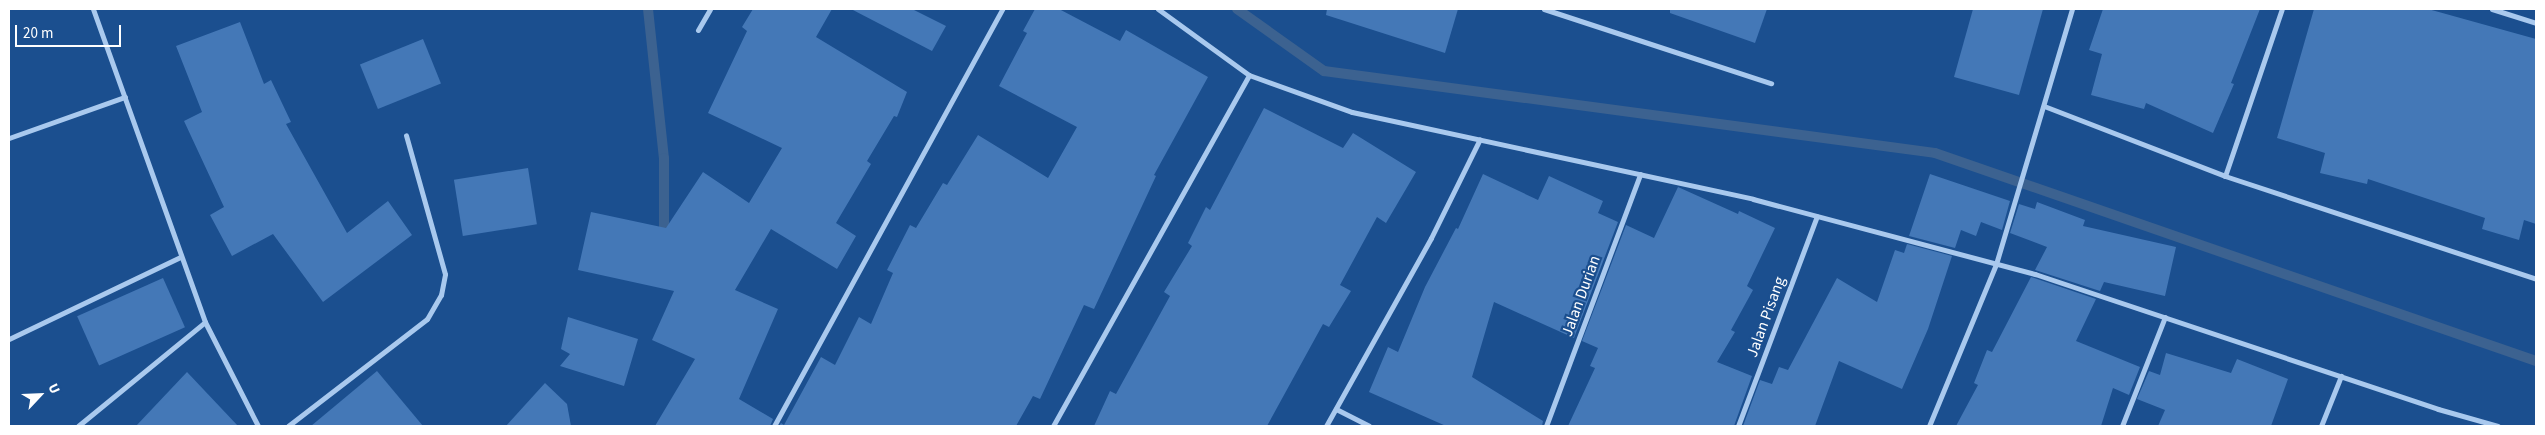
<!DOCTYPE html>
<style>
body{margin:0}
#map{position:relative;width:2545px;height:435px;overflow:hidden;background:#1b4f8f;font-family:"Source Sans 3",sans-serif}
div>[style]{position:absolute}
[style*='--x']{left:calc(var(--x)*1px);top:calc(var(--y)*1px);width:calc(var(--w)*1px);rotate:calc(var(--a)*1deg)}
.stream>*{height:10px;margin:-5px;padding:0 5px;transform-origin:5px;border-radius:5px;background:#3c6290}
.building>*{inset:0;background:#4478b7;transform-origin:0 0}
.street>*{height:5px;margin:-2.5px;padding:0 2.5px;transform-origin:2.5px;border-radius:2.5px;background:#a9c9ee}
span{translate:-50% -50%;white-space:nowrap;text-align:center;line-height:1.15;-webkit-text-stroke:4.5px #1b4f8f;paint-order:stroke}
.street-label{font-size:16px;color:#fff}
.frame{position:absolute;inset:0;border:10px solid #fff;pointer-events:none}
.north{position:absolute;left:15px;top:370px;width:50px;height:50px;-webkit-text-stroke:4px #1b4f8f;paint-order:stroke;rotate:65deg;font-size:14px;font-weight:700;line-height:20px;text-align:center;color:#fff}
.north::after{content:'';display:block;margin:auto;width:18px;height:22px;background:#fff;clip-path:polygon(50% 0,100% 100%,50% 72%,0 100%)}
.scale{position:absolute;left:15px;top:25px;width:106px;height:22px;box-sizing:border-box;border:2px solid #fff;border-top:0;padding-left:6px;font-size:15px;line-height:18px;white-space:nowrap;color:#fff;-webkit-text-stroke:4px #1b4f8f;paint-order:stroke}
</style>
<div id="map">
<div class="stream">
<div style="--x:648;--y:9;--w:150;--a:83.9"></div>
<div style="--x:664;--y:158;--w:81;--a:90"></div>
<div style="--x:1237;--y:9;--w:107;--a:35.5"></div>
<div style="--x:1324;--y:71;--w:616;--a:7.64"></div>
<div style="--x:1935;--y:153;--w:636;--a:19.09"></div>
</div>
<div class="building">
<div style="clip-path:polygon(753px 9px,832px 9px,816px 37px,907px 92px,897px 117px,894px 116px,867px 161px,871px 164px,836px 223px,856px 236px,837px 269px,771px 229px,735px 290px,778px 309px,739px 399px,773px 419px,770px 426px,655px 426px,695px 359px,652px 340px,674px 291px,578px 270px,591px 212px,666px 228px,703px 172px,749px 203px,782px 148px,708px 113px,747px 31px,742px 27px)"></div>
<div style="clip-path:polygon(851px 9px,912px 9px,946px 26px,932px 51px)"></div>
<div style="clip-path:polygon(1035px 9px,1059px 9px,1120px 41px,1126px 30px,1208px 77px,1154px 175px,1156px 176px,1094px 309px,1084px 305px,1040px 399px,1033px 396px,1016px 426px,779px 426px,781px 423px,784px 425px,821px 357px,835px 365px,859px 317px,871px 324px,893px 273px,887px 270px,910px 225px,916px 228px,943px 183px,947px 185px,978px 135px,1048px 178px,1077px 127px,999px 86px,1027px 33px,1023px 31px)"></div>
<div style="clip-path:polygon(1327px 9px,1458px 9px,1445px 53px,1326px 15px)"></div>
<div style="clip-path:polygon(1670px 9px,1767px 9px,1755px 43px,1670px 13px)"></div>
<div style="clip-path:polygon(1973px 9px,2043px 9px,2019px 95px,1954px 77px)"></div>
<div style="clip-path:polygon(2103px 9px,2260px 9px,2231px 83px,2234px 84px,2213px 133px,2146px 103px,2144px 109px,2091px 95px,2102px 54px,2089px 50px)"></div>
<div style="clip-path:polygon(2314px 9px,2428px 9px,2536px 39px,2536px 224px,2524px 220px,2519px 240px,2482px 229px,2485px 218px,2368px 179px,2367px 184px,2320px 173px,2325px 153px,2277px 138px)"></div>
<div style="clip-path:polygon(240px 22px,264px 84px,271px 80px,291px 122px,286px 124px,347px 233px,388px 201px,412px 235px,323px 302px,273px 234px,232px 256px,210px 215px,224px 207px,184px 121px,202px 112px,176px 46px)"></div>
<div style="left:423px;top:39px;width:48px;height:68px;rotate:68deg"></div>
<div style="clip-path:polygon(1264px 108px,1343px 148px,1353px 133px,1416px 172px,1386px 223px,1377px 217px,1340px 285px,1351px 291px,1329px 327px,1323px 324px,1267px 426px,1094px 426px,1110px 391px,1116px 394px,1170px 296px,1164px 292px,1192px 246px,1188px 243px,1206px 207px,1210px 210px)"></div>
<div style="left:528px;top:168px;width:57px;height:75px;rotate:81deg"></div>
<div style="clip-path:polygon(1483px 174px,1538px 200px,1549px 176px,1603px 201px,1598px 213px,1618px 222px,1574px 338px,1494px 302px,1472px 377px,1543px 421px,1542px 426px,1446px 426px,1369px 392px,1388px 347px,1398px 352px,1425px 287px,1456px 228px,1458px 229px)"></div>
<div style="clip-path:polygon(1930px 174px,2010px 201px,2002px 230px,1981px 222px,1976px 236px,1961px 230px,1955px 248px,1909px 236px)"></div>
<div style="clip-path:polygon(1678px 187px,1738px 214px,1739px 211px,1775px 228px,1747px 286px,1753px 290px,1731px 330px,1735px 332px,1717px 362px,1752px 376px,1734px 426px,1568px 426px,1595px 368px,1590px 366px,1598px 348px,1582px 341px,1626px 225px,1654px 238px)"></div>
<div style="clip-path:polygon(2037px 202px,2085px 220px,2083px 226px,2176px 247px,2165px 296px,2104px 282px,2100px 291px,2035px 270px,2047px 247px,2010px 233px,2019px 204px,2035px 209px)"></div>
<div style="clip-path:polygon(1907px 244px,1952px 256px,1928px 329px,1902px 389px,1839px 361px,1815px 426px,1743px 426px,1760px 380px,1772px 384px,1779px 367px,1788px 370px,1837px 278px,1877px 302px,1895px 250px,1904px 253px)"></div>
<div style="clip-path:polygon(2031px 277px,2096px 299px,2076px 341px,2140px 367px,2129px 395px,2113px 388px,2101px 426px,1956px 426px,1978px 385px,1974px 383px,1987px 350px,1992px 352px)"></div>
<div style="left:163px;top:278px;width:54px;height:94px;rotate:66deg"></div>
<div style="clip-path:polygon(568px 317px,638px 339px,624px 386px,560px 366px,570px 354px,561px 349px)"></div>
<div style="clip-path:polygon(2166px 353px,2231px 373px,2237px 359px,2288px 379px,2271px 426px,2158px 426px,2165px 410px,2137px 399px,2149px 371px,2160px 375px)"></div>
<div style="clip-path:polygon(377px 371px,423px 426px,311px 426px)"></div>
<div style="clip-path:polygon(187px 372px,238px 426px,136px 426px)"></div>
<div style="clip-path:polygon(545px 383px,567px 404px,571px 426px,506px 426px)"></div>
</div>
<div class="street">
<div style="--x:93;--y:9;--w:332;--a:70.3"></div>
<div style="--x:205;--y:322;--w:117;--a:63"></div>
<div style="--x:1158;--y:9;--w:112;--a:36"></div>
<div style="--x:1249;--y:75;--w:109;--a:19.8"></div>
<div style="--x:1352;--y:112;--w:410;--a:12.2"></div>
<div style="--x:1753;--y:199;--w:292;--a:14.9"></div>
<div style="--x:2035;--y:274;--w:425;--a:18.5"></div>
<div style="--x:2438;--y:409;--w:62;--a:15.8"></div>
<div style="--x:1544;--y:9;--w:239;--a:18.1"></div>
<div style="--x:2492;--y:9;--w:46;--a:17.7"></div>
<div style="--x:698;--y:30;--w:24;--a:-60"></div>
<div style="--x:2044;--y:106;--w:194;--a:21.1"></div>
<div style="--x:2225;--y:176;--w:328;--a:18.3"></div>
<div style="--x:9;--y:138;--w:123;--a:-19.5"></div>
<div style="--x:2225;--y:176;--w:176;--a:-71.2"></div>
<div style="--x:9;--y:339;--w:190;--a:-25.6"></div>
<div style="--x:1336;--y:409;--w:37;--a:27"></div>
<div style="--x:78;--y:426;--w:164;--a:-39.3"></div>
<div style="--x:288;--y:426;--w:175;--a:-37.6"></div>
<div style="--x:427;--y:319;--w:28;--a:-60"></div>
<div style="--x:441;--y:295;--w:21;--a:-79"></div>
<div style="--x:445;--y:274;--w:144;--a:-105.7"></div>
<div style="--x:774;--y:426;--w:475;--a:-61.3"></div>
<div style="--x:1053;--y:426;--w:402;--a:-60.8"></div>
<div style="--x:1326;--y:426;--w:215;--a:-60.8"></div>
<div style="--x:1431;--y:238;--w:110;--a:-63.7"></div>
<div style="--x:1546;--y:426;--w:269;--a:-69.5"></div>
<div style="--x:1738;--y:426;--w:224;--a:-69.4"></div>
<div style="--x:1929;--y:426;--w:175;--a:-67.5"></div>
<div style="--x:1996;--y:264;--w:266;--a:-73.4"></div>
<div style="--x:2122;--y:426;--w:117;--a:-68.5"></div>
<div style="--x:2321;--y:426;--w:54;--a:-68.2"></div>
</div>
<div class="street-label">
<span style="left:1581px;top:296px;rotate:-70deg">Jalan Durian</span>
<span style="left:1766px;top:317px;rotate:-70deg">Jalan Pisang</span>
</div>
<div class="frame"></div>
<div class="north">U</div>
<div class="scale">20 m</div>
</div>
